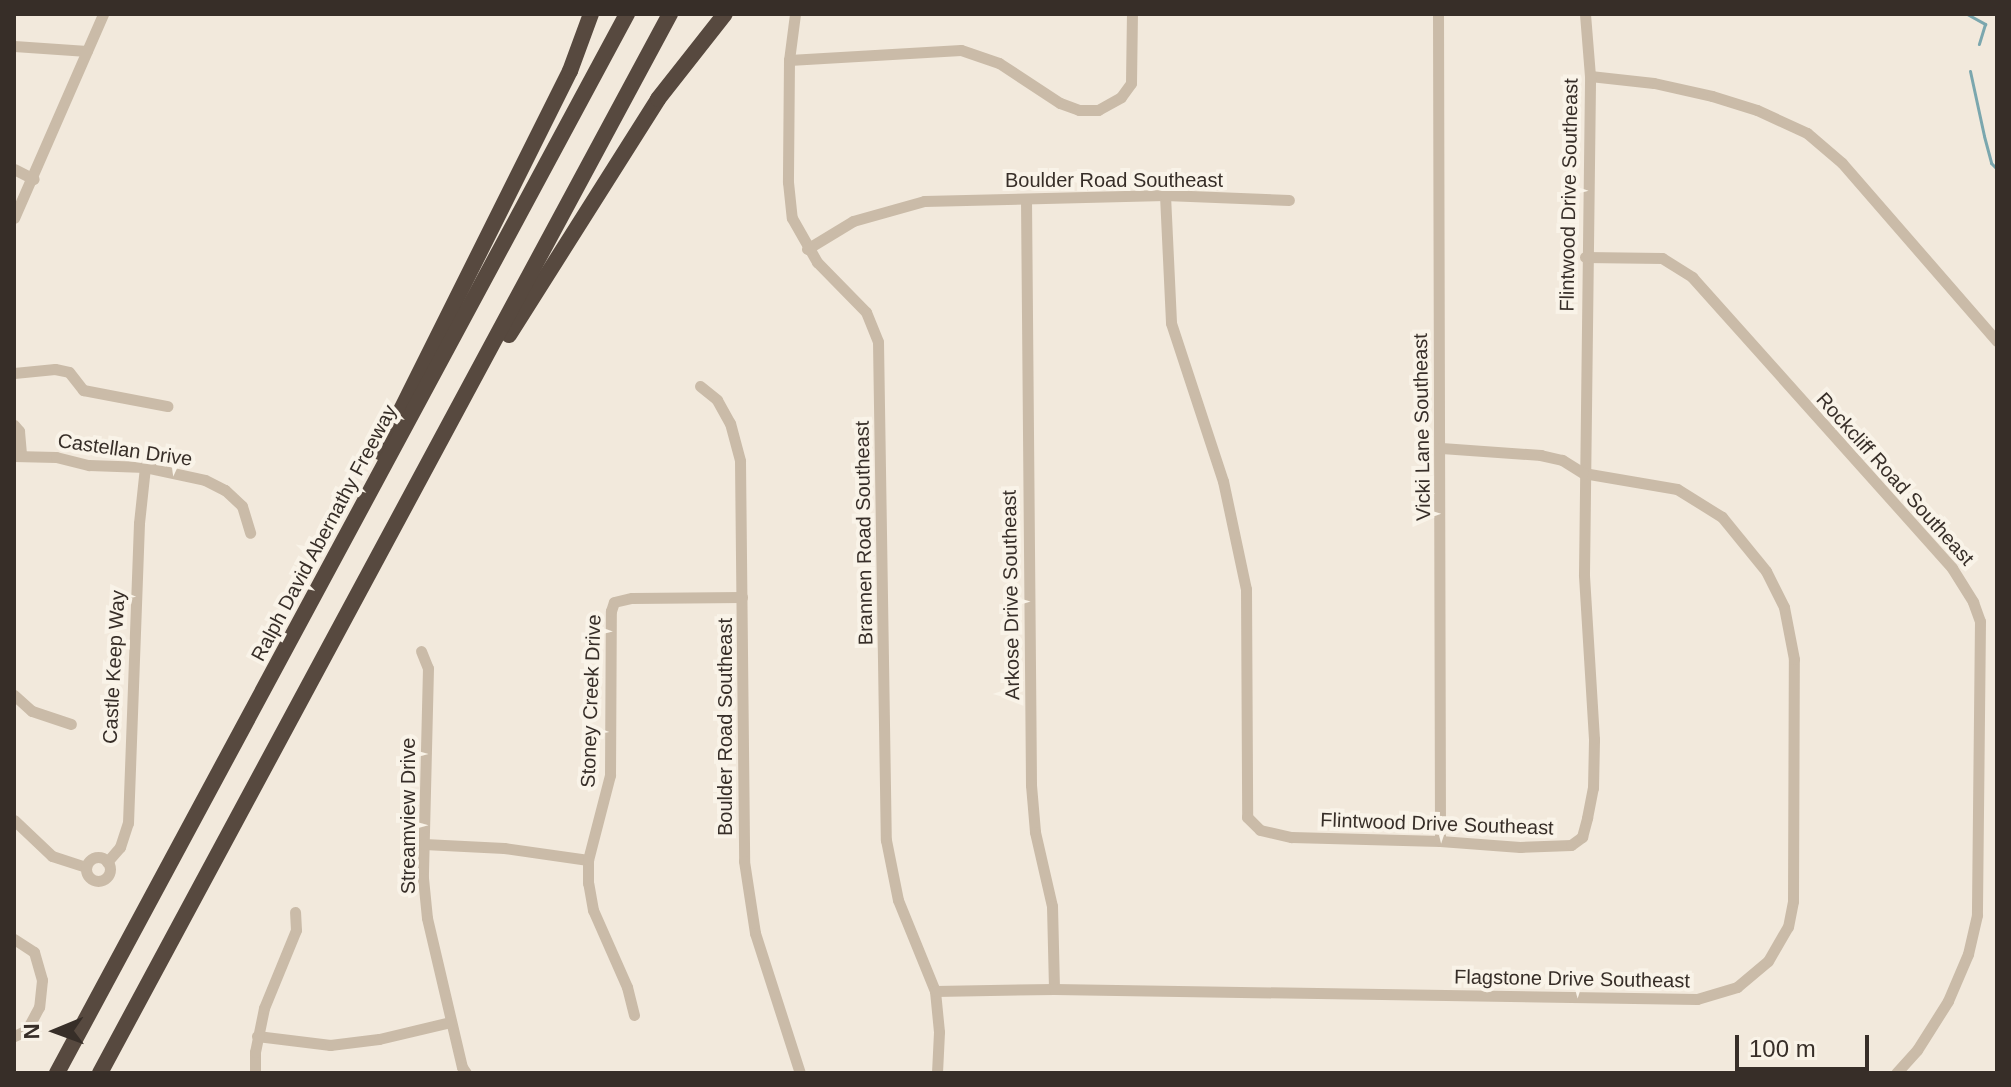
<!DOCTYPE html>
<style>
body{margin:0}
#map{position:relative;width:2011px;height:1087px;overflow:hidden;background:#f2e9dc;font-family:Helvetica,sans-serif}
div>[style]{position:absolute}
[style*='--x']{left:calc(var(--x)*1px);top:calc(var(--y)*1px);width:calc(var(--w)*1px);rotate:calc(var(--a)*1deg)}
.stream>*{height:3px;margin:-1.5px;padding:0 1.5px;transform-origin:1.5px;border-radius:1.5px;background:#7ba7ae}
.minor>*{height:11px;margin:-5.5px;padding:0 5.5px;transform-origin:5.5px;border-radius:5.5px;background:#cabba8}
.minor>.ring{margin:-5.5px;padding:0;box-sizing:content-box;background:none;border:11px solid #cabba8;border-radius:50%}
.highway>*{height:16px;margin:-8px;padding:0 8px;transform-origin:8px;border-radius:8px;background:#57493f}
span{translate:-50% -50%;white-space:nowrap;text-align:center;line-height:1.15;-webkit-text-stroke:8px #f9f3e8;paint-order:stroke}
.street-label{font-size:20px;color:#372e28}
.frame{position:absolute;inset:0;border:16px solid #372e28;pointer-events:none}
.north{position:absolute;left:16px;top:991px;width:80px;height:80px;-webkit-text-stroke:6px #f9f3e8;paint-order:stroke;rotate:269deg;font-size:22px;font-weight:700;line-height:32px;text-align:center;color:#372e28}
.north::after{content:'';display:block;margin:auto;width:28px;height:36px;background:#372e28;clip-path:polygon(50% 0,100% 100%,50% 72%,0 100%)}
.scale{position:absolute;left:1735px;top:1035px;width:134px;height:36px;box-sizing:border-box;border:4px solid #372e28;border-top:0;padding-left:10px;font-size:24px;line-height:28px;white-space:nowrap;color:#372e28;-webkit-text-stroke:6px #f9f3e8;paint-order:stroke}
</style>
<div id="map">
<div class="stream">
<div style="--x:1967;--y:14;--w:21;--a:29"></div>
<div style="--x:1985;--y:24;--w:21;--a:107"></div>
<div style="--x:1970;--y:71;--w:66;--a:77.8"></div>
<div style="--x:1984;--y:136;--w:28;--a:75"></div>
<div style="--x:1991;--y:163;--w:8;--a:45"></div>
</div>
<div class="minor">
<div style="--x:795;--y:14;--w:46;--a:97.4"></div>
<div style="--x:789;--y:60;--w:122;--a:90.5"></div>
<div style="--x:788;--y:182;--w:36;--a:84"></div>
<div style="--x:792;--y:218;--w:51;--a:60.4"></div>
<div style="--x:817;--y:262;--w:70;--a:45.6"></div>
<div style="--x:866;--y:312;--w:32;--a:68"></div>
<div style="--x:878;--y:342;--w:498;--a:89.1"></div>
<div style="--x:886;--y:840;--w:61;--a:78.7"></div>
<div style="--x:898;--y:900;--w:98;--a:67.9"></div>
<div style="--x:935;--y:991;--w:41;--a:84.4"></div>
<div style="--x:939;--y:1032;--w:41;--a:92.8"></div>
<div style="--x:1438;--y:14;--w:827;--a:89.86"></div>
<div style="--x:14;--y:46;--w:73;--a:3.9"></div>
<div style="--x:789;--y:60;--w:172;--a:-3.3"></div>
<div style="--x:961;--y:50;--w:40;--a:18.9"></div>
<div style="--x:999;--y:63;--w:73;--a:33.3"></div>
<div style="--x:1060;--y:103;--w:20;--a:20"></div>
<div style="--x:1079;--y:110;--w:19;--a:0"></div>
<div style="--x:1098;--y:110;--w:26;--a:-29"></div>
<div style="--x:1121;--y:97;--w:17;--a:-54"></div>
<div style="--x:1131;--y:83;--w:69;--a:-89.2"></div>
<div style="--x:1590;--y:76;--w:64;--a:6.2"></div>
<div style="--x:1654;--y:83;--w:59;--a:12.6"></div>
<div style="--x:1712;--y:96;--w:47;--a:17.3"></div>
<div style="--x:1757;--y:110;--w:55;--a:24.7"></div>
<div style="--x:1807;--y:133;--w:46;--a:40.6"></div>
<div style="--x:1842;--y:163;--w:236;--a:49"></div>
<div style="--x:14;--y:169;--w:22;--a:27"></div>
<div style="--x:1165;--y:195;--w:128;--a:87.3"></div>
<div style="--x:1171;--y:323;--w:166;--a:71.8"></div>
<div style="--x:1223;--y:481;--w:110;--a:78"></div>
<div style="--x:1246;--y:589;--w:228;--a:89.7"></div>
<div style="--x:1247;--y:817;--w:18;--a:45"></div>
<div style="--x:1260;--y:830;--w:32;--a:13"></div>
<div style="--x:1291;--y:837;--w:149;--a:1.5"></div>
<div style="--x:1440;--y:841;--w:80;--a:4.3"></div>
<div style="--x:1520;--y:847;--w:51;--a:-2.2"></div>
<div style="--x:1571;--y:845;--w:14;--a:-36"></div>
<div style="--x:1582;--y:837;--w:20;--a:-75"></div>
<div style="--x:1587;--y:818;--w:31;--a:-79"></div>
<div style="--x:1593;--y:788;--w:49;--a:-88.8"></div>
<div style="--x:1594;--y:739;--w:165;--a:-93.5"></div>
<div style="--x:1584;--y:574;--w:498;--a:-89.3"></div>
<div style="--x:1590;--y:76;--w:62;--a:-94.6"></div>
<div style="--x:1026;--y:199;--w:586;--a:89.51"></div>
<div style="--x:1031;--y:785;--w:47;--a:85.1"></div>
<div style="--x:1035;--y:832;--w:76;--a:77.1"></div>
<div style="--x:1052;--y:906;--w:83;--a:88.6"></div>
<div style="--x:14;--y:218;--w:223;--a:-66.4"></div>
<div style="--x:807;--y:249;--w:54;--a:-31.3"></div>
<div style="--x:853;--y:221;--w:74;--a:-15.7"></div>
<div style="--x:924;--y:201;--w:241;--a:-1.4"></div>
<div style="--x:1165;--y:195;--w:124;--a:2.3"></div>
<div style="--x:1585;--y:257;--w:77;--a:0.7"></div>
<div style="--x:1662;--y:258;--w:36;--a:32"></div>
<div style="--x:1692;--y:277;--w:390;--a:48.2"></div>
<div style="--x:1952;--y:568;--w:40;--a:58"></div>
<div style="--x:1973;--y:602;--w:20;--a:70"></div>
<div style="--x:1980;--y:621;--w:294;--a:90.6"></div>
<div style="--x:1977;--y:915;--w:40;--a:103"></div>
<div style="--x:1968;--y:954;--w:51;--a:113.1"></div>
<div style="--x:1948;--y:1001;--w:58;--a:122.3"></div>
<div style="--x:1917;--y:1050;--w:31;--a:132"></div>
<div style="--x:14;--y:373;--w:41;--a:-5.6"></div>
<div style="--x:55;--y:369;--w:14;--a:12"></div>
<div style="--x:69;--y:372;--w:23;--a:52"></div>
<div style="--x:83;--y:390;--w:86;--a:10.8"></div>
<div style="--x:700;--y:386;--w:22;--a:39"></div>
<div style="--x:717;--y:400;--w:26;--a:61"></div>
<div style="--x:730;--y:423;--w:39;--a:75"></div>
<div style="--x:740;--y:461;--w:400;--a:89.4"></div>
<div style="--x:744;--y:861;--w:73;--a:81.3"></div>
<div style="--x:755;--y:933;--w:147;--a:72.2"></div>
<div style="--x:14;--y:425;--w:8;--a:50"></div>
<div style="--x:19;--y:431;--w:25;--a:85"></div>
<div style="--x:14;--y:456;--w:42;--a:1.4"></div>
<div style="--x:56;--y:457;--w:34;--a:14"></div>
<div style="--x:89;--y:465;--w:56;--a:2"></div>
<div style="--x:145;--y:467;--w:61;--a:12.2"></div>
<div style="--x:205;--y:480;--w:22;--a:27"></div>
<div style="--x:225;--y:490;--w:23;--a:43"></div>
<div style="--x:242;--y:506;--w:28;--a:73"></div>
<div style="--x:421;--y:651;--w:18;--a:68"></div>
<div style="--x:428;--y:668;--w:210;--a:91.4"></div>
<div style="--x:423;--y:878;--w:40;--a:84.3"></div>
<div style="--x:427;--y:918;--w:153;--a:76.8"></div>
<div style="--x:462;--y:1067;--w:7;--a:56"></div>
<div style="--x:14;--y:695;--w:24;--a:42"></div>
<div style="--x:32;--y:711;--w:41;--a:18.4"></div>
<div style="--x:14;--y:820;--w:52;--a:43.5"></div>
<div style="--x:52;--y:856;--w:36;--a:18"></div>
<div style="--x:424;--y:844;--w:80;--a:2.9"></div>
<div style="--x:504;--y:848;--w:85;--a:8.1"></div>
<div class="ring" style="left:86px;top:857px;width:13px;height:13px"></div>
<div style="--x:107;--y:862;--w:20;--a:-49"></div>
<div style="--x:120;--y:847;--w:25;--a:-72"></div>
<div style="--x:128;--y:823;--w:300;--a:-87.9"></div>
<div style="--x:139;--y:523;--w:56;--a:-83.9"></div>
<div style="--x:14;--y:939;--w:24;--a:33"></div>
<div style="--x:34;--y:952;--w:29;--a:74"></div>
<div style="--x:42;--y:980;--w:27;--a:96"></div>
<div style="--x:39;--y:1007;--w:26;--a:118"></div>
<div style="--x:27;--y:1030;--w:14;--a:155"></div>
<div style="--x:935;--y:991;--w:119;--a:-1"></div>
<div style="--x:1054;--y:989;--w:643;--a:0.89"></div>
<div style="--x:1697;--y:999;--w:42;--a:-16.7"></div>
<div style="--x:1737;--y:987;--w:40;--a:-40"></div>
<div style="--x:1768;--y:961;--w:39;--a:-60"></div>
<div style="--x:1788;--y:927;--w:26;--a:-79"></div>
<div style="--x:1793;--y:901;--w:242;--a:-89.8"></div>
<div style="--x:1794;--y:659;--w:53;--a:-100.9"></div>
<div style="--x:1784;--y:607;--w:40;--a:-116.6"></div>
<div style="--x:1766;--y:571;--w:70;--a:-129.2"></div>
<div style="--x:1722;--y:517;--w:53;--a:-148.1"></div>
<div style="--x:1677;--y:489;--w:95;--a:-170.3"></div>
<div style="--x:1583;--y:473;--w:25;--a:-148"></div>
<div style="--x:1562;--y:460;--w:22;--a:-167"></div>
<div style="--x:1541;--y:455;--w:100;--a:-176"></div>
<div style="--x:634;--y:1015;--w:29;--a:-104"></div>
<div style="--x:627;--y:987;--w:84;--a:-113.8"></div>
<div style="--x:593;--y:910;--w:27;--a:-100"></div>
<div style="--x:588;--y:883;--w:23;--a:-90"></div>
<div style="--x:588;--y:860;--w:88;--a:-75.5"></div>
<div style="--x:610;--y:775;--w:164;--a:-89.7"></div>
<div style="--x:611;--y:611;--w:9;--a:-72"></div>
<div style="--x:614;--y:602;--w:18;--a:-13"></div>
<div style="--x:632;--y:598;--w:110;--a:-0.5"></div>
<div style="--x:257;--y:1036;--w:74;--a:7"></div>
<div style="--x:330;--y:1045;--w:49;--a:-7"></div>
<div style="--x:379;--y:1039;--w:74;--a:-13.3"></div>
<div style="--x:255;--y:1073;--w:21;--a:-90"></div>
<div style="--x:255;--y:1052;--w:45;--a:-78.4"></div>
<div style="--x:264;--y:1008;--w:84;--a:-67.7"></div>
<div style="--x:296;--y:930;--w:18;--a:-93"></div>
</div>
<div class="highway">
<div style="--x:509;--y:335;--w:279;--a:-57.7"></div>
<div style="--x:658;--y:99;--w:108;--a:-51.8"></div>
<div style="--x:380;--y:452;--w:426;--a:-63.5"></div>
<div style="--x:570;--y:71;--w:61;--a:-69.8"></div>
<div style="--x:57;--y:1073;--w:1203;--a:-61.71"></div>
<div style="--x:100;--y:1073;--w:1203;--a:-61.71"></div>
</div>
<div class="street-label">
<span style="left:1114px;top:180px">Boulder Road Southeast</span>
<span style="left:1569px;top:195px;rotate:-89deg">Flintwood Drive Southeast</span>
<span style="left:1422px;top:427px;rotate:-91deg">Vicki Lane Southeast</span>
<span style="left:125px;top:450px;rotate:8deg">Castellan Drive</span>
<span style="left:1895px;top:479px;rotate:48deg">Rockcliff Road Southeast</span>
<span style="left:324px;top:533px;rotate:-62deg">Ralph David Abernathy Freeway</span>
<span style="left:864px;top:533px;rotate:-91deg">Brannen Road Southeast</span>
<span style="left:1011px;top:595px;rotate:-91deg">Arkose Drive Southeast</span>
<span style="left:114px;top:667px;rotate:-87deg">Castle Keep Way</span>
<span style="left:591px;top:701px;rotate:-88deg">Stoney Creek Drive</span>
<span style="left:725px;top:727px;rotate:-90deg">Boulder Road Southeast</span>
<span style="left:408px;top:816px;rotate:-90deg">Streamview Drive</span>
<span style="left:1437px;top:824px;rotate:2deg">Flintwood Drive Southeast</span>
<span style="left:1572px;top:979px;rotate:1deg">Flagstone Drive Southeast</span>
</div>
<div class="frame"></div>
<div class="north">N</div>
<div class="scale">100 m</div>
</div>
